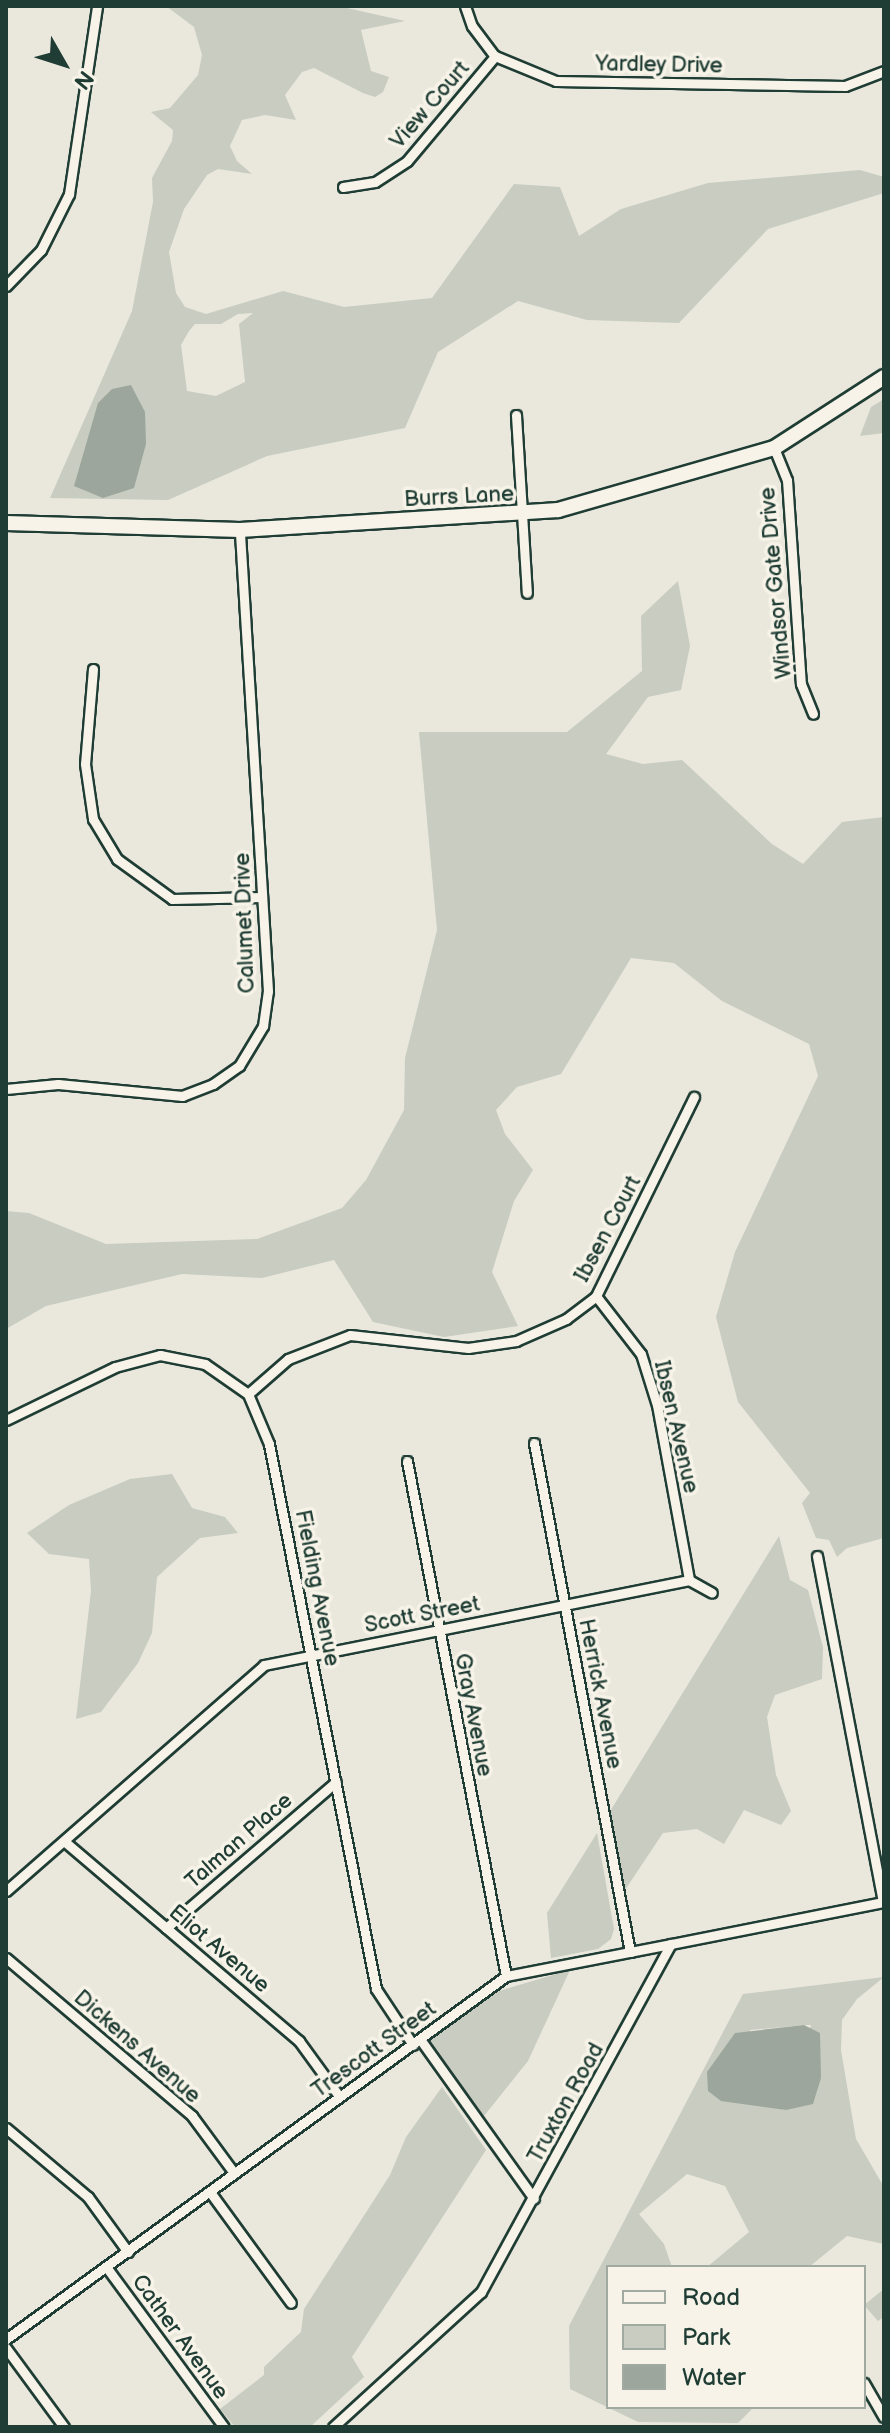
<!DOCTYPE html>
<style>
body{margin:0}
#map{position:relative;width:890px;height:2433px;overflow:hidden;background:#eae8dd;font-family:"Balsamiq Sans",sans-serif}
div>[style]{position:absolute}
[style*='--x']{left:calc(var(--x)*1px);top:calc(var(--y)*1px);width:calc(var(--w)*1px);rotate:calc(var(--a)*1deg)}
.green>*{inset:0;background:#c8ccc1}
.water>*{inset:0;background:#9ca69c}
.roads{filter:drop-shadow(2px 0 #1f3d34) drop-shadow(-2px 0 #1f3d34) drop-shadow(0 2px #1f3d34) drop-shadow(0 -2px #1f3d34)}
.street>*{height:9px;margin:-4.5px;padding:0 4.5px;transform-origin:4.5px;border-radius:4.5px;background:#f7f3e8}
.secondary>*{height:14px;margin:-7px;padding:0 7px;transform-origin:7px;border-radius:7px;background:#f7f3e8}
span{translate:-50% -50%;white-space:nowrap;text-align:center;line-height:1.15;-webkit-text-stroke:7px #f7f3e8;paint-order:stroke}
.street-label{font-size:22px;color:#1f3d34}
.frame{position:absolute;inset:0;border:8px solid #1f3d34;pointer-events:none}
.legend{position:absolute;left:606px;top:2265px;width:260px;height:144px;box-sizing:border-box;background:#f7f3e8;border:2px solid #a1aaa0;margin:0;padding:10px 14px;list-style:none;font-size:24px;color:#1f3d34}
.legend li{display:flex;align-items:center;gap:16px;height:40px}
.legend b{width:40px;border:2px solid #a1aaa0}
.north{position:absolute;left:24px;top:24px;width:80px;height:80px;-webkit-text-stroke:6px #f7f3e8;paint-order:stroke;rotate:129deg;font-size:22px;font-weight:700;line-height:32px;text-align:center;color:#1f3d34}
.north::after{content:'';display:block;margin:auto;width:28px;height:36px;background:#1f3d34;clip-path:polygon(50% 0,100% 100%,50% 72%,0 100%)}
</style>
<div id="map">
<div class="green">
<div style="clip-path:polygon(evenodd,166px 6px,338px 6px,405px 21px,361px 30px,371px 71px,389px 77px,383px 92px,375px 97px,363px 93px,314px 68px,302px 72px,285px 95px,296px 120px,265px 115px,242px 120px,230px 146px,237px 161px,252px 174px,218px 169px,207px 175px,184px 209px,169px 252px,176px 293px,185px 307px,206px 314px,283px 291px,344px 307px,432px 298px,514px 184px,560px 187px,579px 236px,621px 209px,708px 183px,860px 170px,884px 177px,884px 193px,768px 229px,679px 323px,587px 320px,518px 301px,438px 352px,405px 428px,267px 456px,168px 500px,50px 498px,132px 311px,153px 202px,152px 178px,172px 141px,173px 130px,151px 112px,170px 108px,198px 75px,202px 55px,194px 27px,166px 6px,253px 313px,239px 324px,245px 382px,216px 396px,187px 391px,181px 345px,189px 331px,195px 324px,221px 324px,238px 314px,253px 313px)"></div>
<div style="clip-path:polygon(884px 399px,884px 433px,860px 436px,871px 407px)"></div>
<div style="clip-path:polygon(678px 581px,690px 646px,681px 690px,648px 697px,606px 754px,643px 764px,682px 760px,772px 844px,803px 864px,842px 822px,884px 817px,884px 1538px,847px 1548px,837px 1557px,829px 1540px,816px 1538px,802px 1503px,810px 1493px,738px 1402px,716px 1317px,735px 1252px,818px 1076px,809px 1044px,722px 1001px,674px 963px,631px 958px,561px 1074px,517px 1087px,496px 1110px,505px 1134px,533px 1170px,514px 1201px,492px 1272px,518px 1326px,444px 1337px,373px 1322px,334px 1260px,262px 1278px,182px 1274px,46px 1306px,6px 1329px,6px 1211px,29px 1213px,106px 1244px,257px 1239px,342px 1208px,366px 1180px,404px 1110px,405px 1058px,437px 930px,419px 732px,567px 732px,642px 671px,641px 616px)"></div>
<div style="clip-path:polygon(172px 1474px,192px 1508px,225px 1517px,238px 1533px,200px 1538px,157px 1577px,152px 1633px,138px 1663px,101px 1712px,76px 1719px,91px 1591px,89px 1559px,49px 1554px,27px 1533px,69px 1505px,130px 1479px)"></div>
<div style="clip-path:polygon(779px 1536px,790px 1580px,808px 1590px,823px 1647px,822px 1679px,775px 1695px,767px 1717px,776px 1775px,791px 1811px,781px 1825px,744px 1810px,724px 1844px,697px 1829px,663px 1833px,625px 1890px,609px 1813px)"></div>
<div style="clip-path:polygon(597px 1833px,614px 1929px,611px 1939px,598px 1949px,551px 1958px,547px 1913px)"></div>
<div style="clip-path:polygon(570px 1970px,528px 2061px,484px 2116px,426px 2039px,492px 1993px)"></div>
<div style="clip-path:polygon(evenodd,884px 1977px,857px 1999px,842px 2020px,841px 2050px,856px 2139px,884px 2187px,884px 2244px,847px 2236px,809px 2267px,707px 2267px,749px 2232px,725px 2186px,687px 2174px,639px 2214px,664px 2244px,672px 2267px,608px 2267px,608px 2407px,754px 2407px,738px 2423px,638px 2422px,570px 2389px,569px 2326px,743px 1994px,884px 1977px,804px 2025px,811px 2025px,786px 2110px,759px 2105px,750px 2030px,804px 2025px)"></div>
<div style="clip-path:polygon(442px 2087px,486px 2150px,352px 2357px,364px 2377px,310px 2427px,235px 2427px,220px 2409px,264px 2375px,264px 2367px,301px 2332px,304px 2309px,390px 2175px,406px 2137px)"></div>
<div style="clip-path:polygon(884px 2289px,884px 2317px,878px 2321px,864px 2305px)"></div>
</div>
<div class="water">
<div style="clip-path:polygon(131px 385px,145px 412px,146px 444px,134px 488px,103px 498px,74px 486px,98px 403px,112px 389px)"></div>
<div style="clip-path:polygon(804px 2025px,820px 2033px,821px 2078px,813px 2104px,786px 2110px,721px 2101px,708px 2091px,707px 2072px,735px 2033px)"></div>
</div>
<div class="roads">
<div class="street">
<div style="--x:465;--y:6;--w:21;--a:71"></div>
<div style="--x:472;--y:26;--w:38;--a:53"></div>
<div style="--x:495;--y:56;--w:66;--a:22.3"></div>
<div style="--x:556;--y:81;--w:289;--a:1"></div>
<div style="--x:845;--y:86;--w:42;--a:-21"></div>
<div style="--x:343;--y:187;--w:32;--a:-9"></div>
<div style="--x:375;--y:182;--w:38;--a:-33"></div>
<div style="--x:407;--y:161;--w:137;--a:-50"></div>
<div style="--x:6;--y:286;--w:50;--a:-45.8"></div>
<div style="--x:41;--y:250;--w:63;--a:-63.4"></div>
<div style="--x:69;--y:194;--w:190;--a:-81.5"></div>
<div style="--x:516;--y:415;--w:178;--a:86.5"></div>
<div style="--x:774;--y:448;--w:35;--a:68"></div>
<div style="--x:787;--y:480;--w:204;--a:86.1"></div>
<div style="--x:801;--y:684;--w:32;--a:68"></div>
<div style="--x:93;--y:669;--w:95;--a:94.8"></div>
<div style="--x:85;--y:764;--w:56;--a:81.7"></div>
<div style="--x:93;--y:819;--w:47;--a:59"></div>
<div style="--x:117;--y:859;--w:68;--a:36"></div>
<div style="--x:172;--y:899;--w:90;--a:-1.3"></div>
<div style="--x:6;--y:1089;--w:52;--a:-5.5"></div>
<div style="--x:58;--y:1084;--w:125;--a:5.5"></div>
<div style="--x:182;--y:1096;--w:33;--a:-21"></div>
<div style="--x:213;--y:1084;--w:32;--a:-35"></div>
<div style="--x:239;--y:1066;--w:47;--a:-59"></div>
<div style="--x:263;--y:1026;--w:35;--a:-82"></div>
<div style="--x:268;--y:991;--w:462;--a:-93.5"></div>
<div style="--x:596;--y:1296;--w:73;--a:52.2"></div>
<div style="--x:641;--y:1354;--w:53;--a:72.6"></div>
<div style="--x:657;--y:1405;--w:178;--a:79.6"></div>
<div style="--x:248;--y:1394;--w:53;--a:-41.2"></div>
<div style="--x:288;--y:1359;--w:66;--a:-21.2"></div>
<div style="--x:350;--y:1335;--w:119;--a:6.3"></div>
<div style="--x:468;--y:1348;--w:49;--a:-8.3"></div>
<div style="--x:516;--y:1341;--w:55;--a:-23.7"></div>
<div style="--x:566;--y:1319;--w:38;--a:-37"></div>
<div style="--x:596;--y:1296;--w:222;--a:-63.8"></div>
<div style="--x:6;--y:1420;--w:121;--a:-25.9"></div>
<div style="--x:115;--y:1367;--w:47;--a:-14.9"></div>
<div style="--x:160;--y:1355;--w:46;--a:11.3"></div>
<div style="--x:205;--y:1364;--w:52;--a:34.9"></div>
<div style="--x:248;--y:1394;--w:54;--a:67.2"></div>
<div style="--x:269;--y:1444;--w:555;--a:78.89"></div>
<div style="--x:376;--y:1989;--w:67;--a:56.5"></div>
<div style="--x:534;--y:1443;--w:518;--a:79.32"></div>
<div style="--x:407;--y:1461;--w:524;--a:79.12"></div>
<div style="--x:817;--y:1556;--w:352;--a:79.2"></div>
<div style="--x:689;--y:1580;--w:26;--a:29"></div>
<div style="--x:64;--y:1841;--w:309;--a:40.4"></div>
<div style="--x:299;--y:2041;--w:68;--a:54"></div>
<div style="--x:6;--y:1891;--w:343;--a:-41.2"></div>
<div style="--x:264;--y:1665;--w:433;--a:-11.3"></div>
<div style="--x:166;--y:1928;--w:224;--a:-40.7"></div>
<div style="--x:6;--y:1958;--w:244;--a:40.3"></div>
<div style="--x:192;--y:2116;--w:71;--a:53.6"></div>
<div style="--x:420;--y:2039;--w:196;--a:54.5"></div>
<div style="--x:6;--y:2128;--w:107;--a:40.1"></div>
<div style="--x:88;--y:2197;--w:68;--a:54"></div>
<div style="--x:210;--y:2192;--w:137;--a:53.9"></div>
<div style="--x:107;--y:2268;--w:197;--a:53.7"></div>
<div style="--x:6;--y:2339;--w:618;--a:-35.98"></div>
<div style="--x:506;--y:1976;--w:168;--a:-11"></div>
<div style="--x:6;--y:2348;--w:98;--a:53.7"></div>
<div style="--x:864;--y:2383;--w:39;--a:60"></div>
<div style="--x:333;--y:2427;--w:200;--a:-42.4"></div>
<div style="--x:481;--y:2292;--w:396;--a:-61.4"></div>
<div style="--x:671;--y:1944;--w:217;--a:-11.2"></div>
</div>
<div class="secondary">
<div style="--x:6;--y:523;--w:234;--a:1.7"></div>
<div style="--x:240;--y:530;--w:319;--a:-3.6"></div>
<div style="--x:558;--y:510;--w:225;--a:-16"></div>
<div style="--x:774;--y:448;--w:131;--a:-32.8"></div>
</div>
</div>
<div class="street-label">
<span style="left:659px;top:65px;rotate:1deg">Yardley Drive</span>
<span style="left:430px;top:105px;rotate:-49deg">View Court</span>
<span style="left:459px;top:497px;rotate:-3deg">Burrs Lane</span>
<span style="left:776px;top:583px;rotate:-95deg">Windsor Gate Drive</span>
<span style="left:245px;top:923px;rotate:-92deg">Calumet Drive</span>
<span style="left:608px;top:1229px;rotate:-62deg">Ibsen Court</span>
<span style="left:676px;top:1427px;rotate:77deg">Ibsen Avenue</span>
<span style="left:317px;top:1588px;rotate:79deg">Fielding Avenue</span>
<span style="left:422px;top:1615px;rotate:-11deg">Scott Street</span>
<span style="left:600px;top:1694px;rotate:79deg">Herrick Avenue</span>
<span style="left:473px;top:1715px;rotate:79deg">Gray Avenue</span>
<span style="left:239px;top:1841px;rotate:-41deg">Talman Place</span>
<span style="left:219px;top:1949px;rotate:40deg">Eliot Avenue</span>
<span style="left:137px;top:2047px;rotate:41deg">Dickens Avenue</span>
<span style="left:374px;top:2050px;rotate:-36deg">Trescott Street</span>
<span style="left:566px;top:2103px;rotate:-61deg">Truxton Road</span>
<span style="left:180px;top:2337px;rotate:54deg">Cather Avenue</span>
</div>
<div class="frame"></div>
<ul class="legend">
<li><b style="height:10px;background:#f7f3e8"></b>Road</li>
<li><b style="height:22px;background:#c8ccc1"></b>Park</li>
<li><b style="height:22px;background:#9ca69c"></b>Water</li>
</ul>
<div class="north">N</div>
</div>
